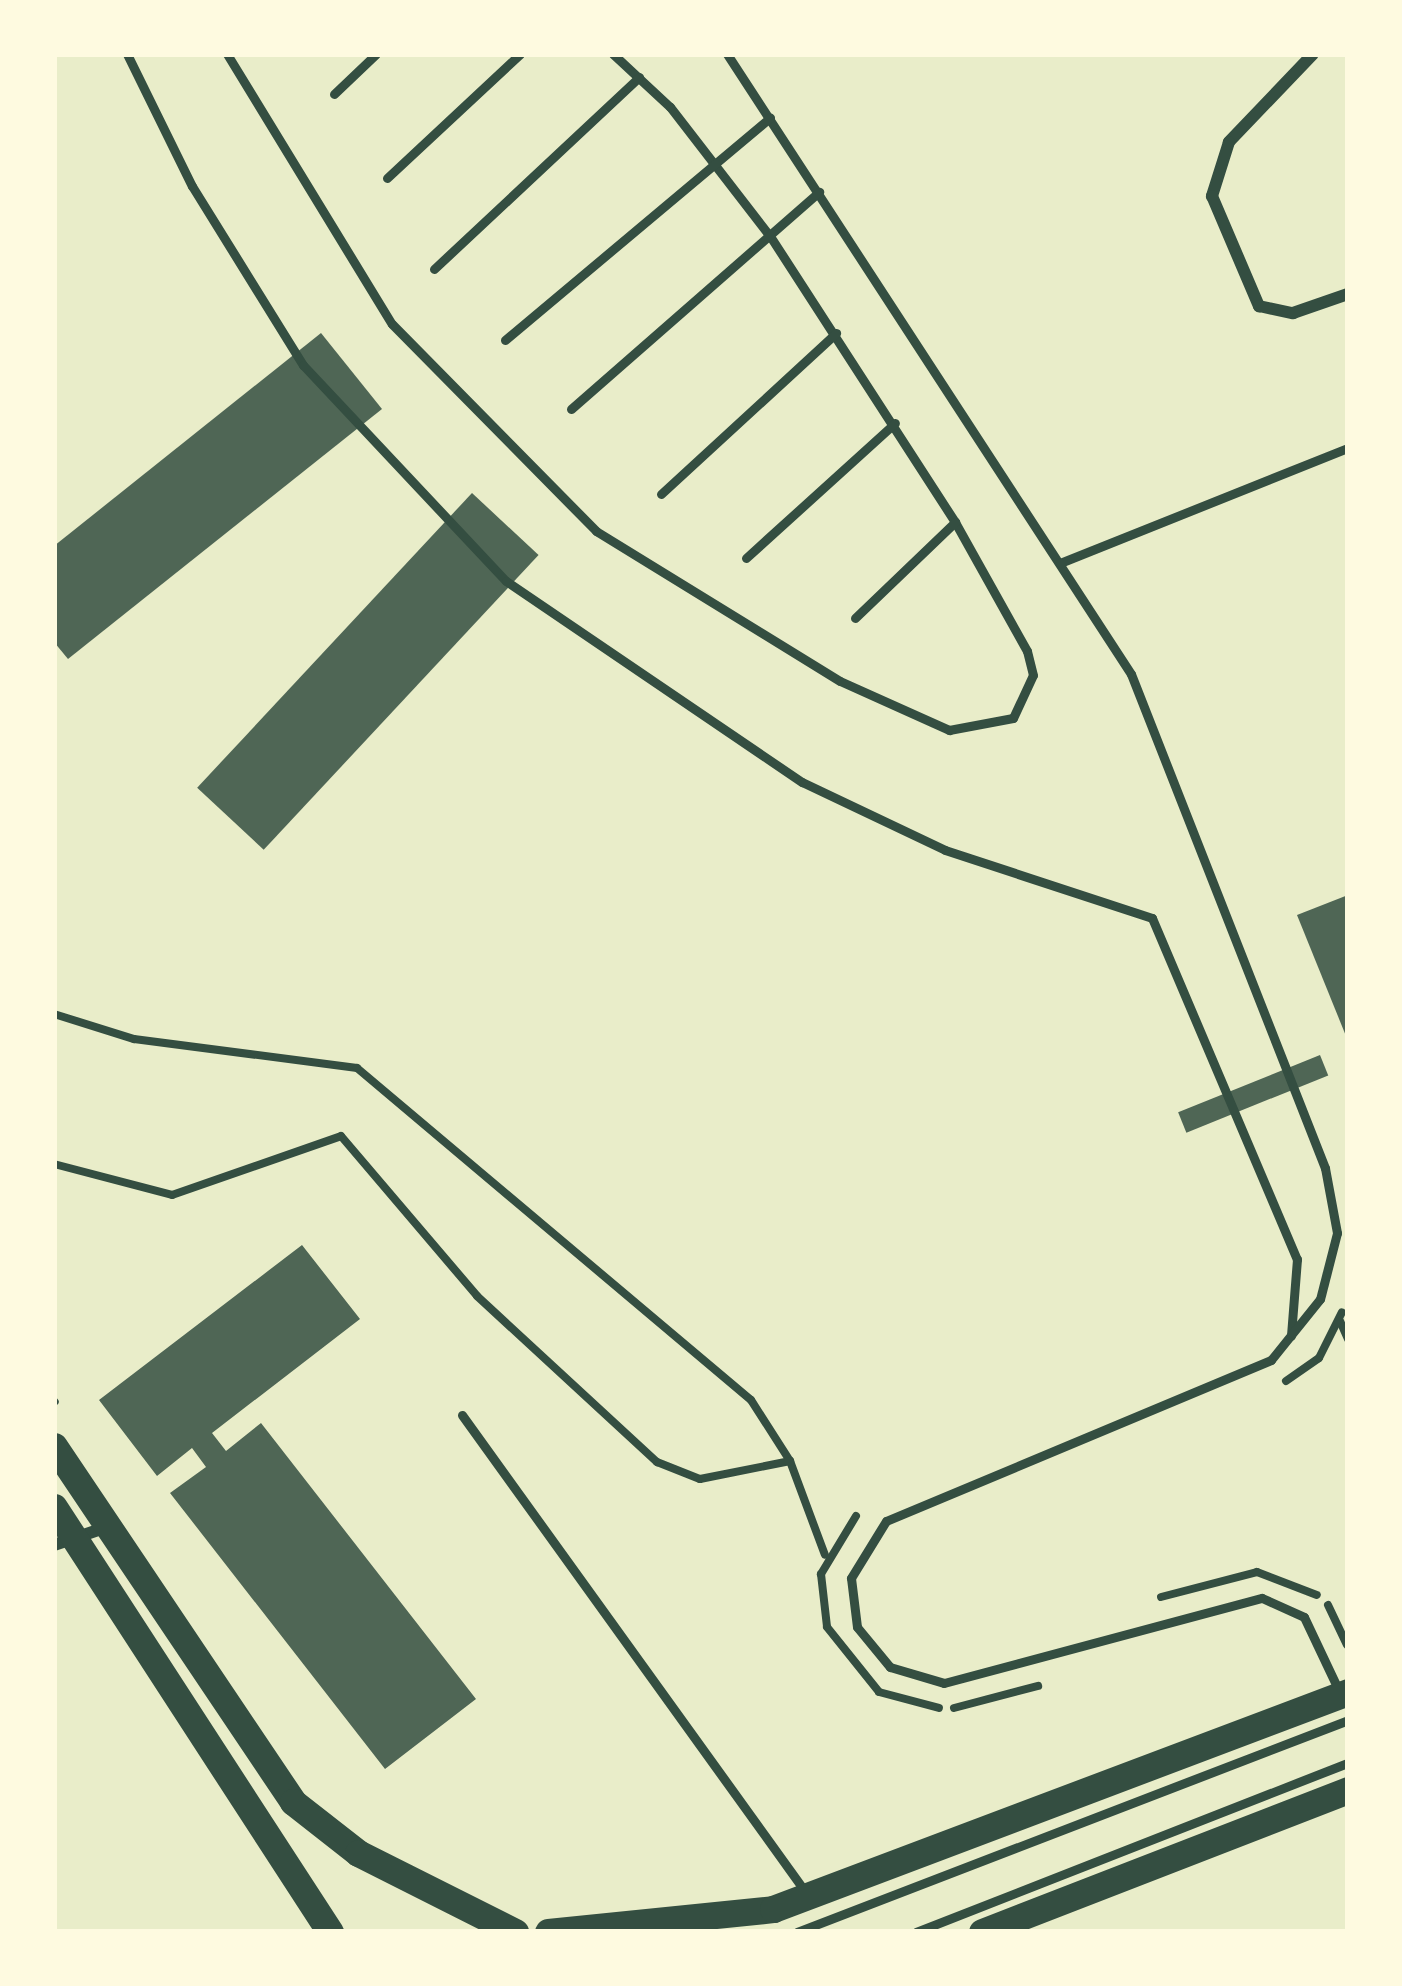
<!DOCTYPE html>
<style>
body{margin:0}
#map{position:relative;width:1402px;height:1986px;overflow:hidden;background:#e9edc9;font-family:Overpass,sans-serif}
div>[style]{position:absolute}
[style*='--x']{left:calc(var(--x)*1px);top:calc(var(--y)*1px);width:calc(var(--w)*1px);rotate:calc(var(--a)*1deg)}
.building>*{inset:0;background:#4f6655;transform-origin:0 0}
.path>*{height:8px;margin:-4px;padding:0 4px;transform-origin:4px;border-radius:4px;background:#344e41}
.service>*{height:9px;margin:-4.5px;padding:0 4.5px;transform-origin:4.5px;border-radius:4.5px;background:#344e41}
.minor>*{height:12px;margin:-6px;padding:0 6px;transform-origin:6px;border-radius:6px;background:#344e41}
.primary>*{height:27px;margin:-13.5px;padding:0 13.5px;transform-origin:13.5px;border-radius:13.5px;background:#344e41}
span{translate:-50% -50%;white-space:nowrap;text-align:center;line-height:1.15;-webkit-text-stroke:12px #fefae0;paint-order:stroke}
.frame{position:absolute;inset:0;border:57px solid #fefae0;pointer-events:none}
</style>
<div id="map">
<div class="building">
<div style="clip-path:polygon(321px 333px,382px 409px,68px 659px,54px 642px,54px 546px)"></div>
<div style="left:472px;top:493px;width:91px;height:403px;rotate:43deg"></div>
<div style="clip-path:polygon(1348px 895px,1348px 1041px,1297px 915px)"></div>
<div style="left:1320px;top:1055px;width:22px;height:153px;rotate:68deg"></div>
<div style="clip-path:polygon(302px 1245px,360px 1319px,212px 1433px,226px 1451px,261px 1423px,476px 1699px,385px 1769px,170px 1493px,206px 1467px,192px 1448px,157px 1476px,99px 1400px)"></div>
</div>
<div class="path">
<div style="--x:54;--y:1014;--w:84;--a:17.4"></div>
<div style="--x:134;--y:1039;--w:225;--a:7.4"></div>
<div style="--x:357;--y:1068;--w:515;--a:40.12"></div>
<div style="--x:751;--y:1400;--w:72;--a:57.4"></div>
<div style="--x:790;--y:1461;--w:100;--a:69.6"></div>
<div style="--x:54;--y:1164;--w:122;--a:14.7"></div>
<div style="--x:172;--y:1195;--w:179;--a:-19.2"></div>
<div style="--x:341;--y:1136;--w:210;--a:49.6"></div>
<div style="--x:477;--y:1296;--w:245;--a:42.7"></div>
<div style="--x:657;--y:1462;--w:46;--a:21.6"></div>
<div style="--x:700;--y:1479;--w:92;--a:-11.3"></div>
<div style="--x:1340;--y:1321;--w:20;--a:66"></div>
<div style="--x:1286;--y:1381;--w:40;--a:-34.9"></div>
<div style="--x:1319;--y:1358;--w:51;--a:-63.4"></div>
<div style="--x:54;--y:1401;--w:1;--a:45"></div>
<div style="--x:856;--y:1516;--w:68;--a:121.1"></div>
<div style="--x:821;--y:1574;--w:53;--a:83.5"></div>
<div style="--x:827;--y:1627;--w:83;--a:51.3"></div>
<div style="--x:879;--y:1692;--w:62;--a:14.9"></div>
<div style="--x:1161;--y:1597;--w:99;--a:-14.6"></div>
<div style="--x:1257;--y:1572;--w:64;--a:21"></div>
<div style="--x:1328;--y:1605;--w:44;--a:64.6"></div>
<div style="--x:954;--y:1708;--w:87;--a:-14.7"></div>
</div>
<div class="service">
<div style="--x:127;--y:54;--w:147;--a:63.8"></div>
<div style="--x:192;--y:186;--w:211;--a:58.2"></div>
<div style="--x:303;--y:365;--w:296;--a:46.8"></div>
<div style="--x:506;--y:581;--w:358;--a:34.2"></div>
<div style="--x:802;--y:782;--w:158;--a:25.4"></div>
<div style="--x:945;--y:850;--w:218;--a:18.2"></div>
<div style="--x:1152;--y:918;--w:371;--a:67"></div>
<div style="--x:1297;--y:1259;--w:77;--a:94.5"></div>
<div style="--x:227;--y:54;--w:316;--a:58.6"></div>
<div style="--x:392;--y:324;--w:291;--a:45.4"></div>
<div style="--x:596;--y:531;--w:286;--a:31.6"></div>
<div style="--x:840;--y:681;--w:120;--a:24.2"></div>
<div style="--x:949;--y:730;--w:65;--a:-10.6"></div>
<div style="--x:1013;--y:718;--w:47;--a:-65.1"></div>
<div style="--x:1033;--y:675;--w:25;--a:-104"></div>
<div style="--x:1027;--y:651;--w:148;--a:-119.2"></div>
<div style="--x:955;--y:522;--w:342;--a:-122.9"></div>
<div style="--x:769;--y:235;--w:162;--a:-127.7"></div>
<div style="--x:670;--y:107;--w:78;--a:-137.1"></div>
<div style="--x:727;--y:54;--w:740;--a:56.91"></div>
<div style="--x:1131;--y:674;--w:531;--a:68.56"></div>
<div style="--x:1325;--y:1168;--w:66;--a:79.5"></div>
<div style="--x:1337;--y:1233;--w:68;--a:104.4"></div>
<div style="--x:1320;--y:1299;--w:78;--a:128.8"></div>
<div style="--x:1271;--y:1360;--w:417;--a:157.3"></div>
<div style="--x:886;--y:1521;--w:67;--a:121.6"></div>
<div style="--x:851;--y:1578;--w:49;--a:83"></div>
<div style="--x:857;--y:1627;--w:52;--a:50.5"></div>
<div style="--x:890;--y:1667;--w:56;--a:16.5"></div>
<div style="--x:944;--y:1683;--w:329;--a:-15"></div>
<div style="--x:1262;--y:1598;--w:46;--a:24.3"></div>
<div style="--x:1304;--y:1617;--w:84;--a:64.7"></div>
<div style="--x:334;--y:94;--w:58;--a:-43.6"></div>
<div style="--x:387;--y:178;--w:182;--a:-43"></div>
<div style="--x:434;--y:269;--w:281;--a:-43.1"></div>
<div style="--x:505;--y:340;--w:346;--a:-40"></div>
<div style="--x:571;--y:409;--w:330;--a:-41.2"></div>
<div style="--x:661;--y:494;--w:238;--a:-42.6"></div>
<div style="--x:746;--y:558;--w:201;--a:-42.2"></div>
<div style="--x:1060;--y:563;--w:310;--a:-21.8"></div>
<div style="--x:855;--y:618;--w:139;--a:-43.8"></div>
<div style="--x:462;--y:1415;--w:590;--a:54.24"></div>
<div style="--x:797;--y:1932;--w:590;--a:-21.04"></div>
<div style="--x:916;--y:1932;--w:464;--a:-21.4"></div>
</div>
<div class="minor">
<div style="--x:1313;--y:54;--w:122;--a:133.7"></div>
<div style="--x:1229;--y:142;--w:57;--a:107.5"></div>
<div style="--x:1212;--y:196;--w:120;--a:66.9"></div>
<div style="--x:1259;--y:306;--w:35;--a:12"></div>
<div style="--x:1293;--y:313;--w:58;--a:-19.1"></div>
<div style="--x:54;--y:1545;--w:56;--a:-18.8"></div>
</div>
<div class="primary">
<div style="--x:54;--y:1446;--w:429;--a:56.1"></div>
<div style="--x:293;--y:1802;--w:83;--a:38.1"></div>
<div style="--x:358;--y:1853;--w:176;--a:26.7"></div>
<div style="--x:54;--y:1507;--w:507;--a:57"></div>
<div style="--x:548;--y:1932;--w:226;--a:-5.8"></div>
<div style="--x:773;--y:1909;--w:615;--a:-20.68"></div>
<div style="--x:982;--y:1932;--w:393;--a:-21.2"></div>
</div>
<div class="frame"></div>
</div>
